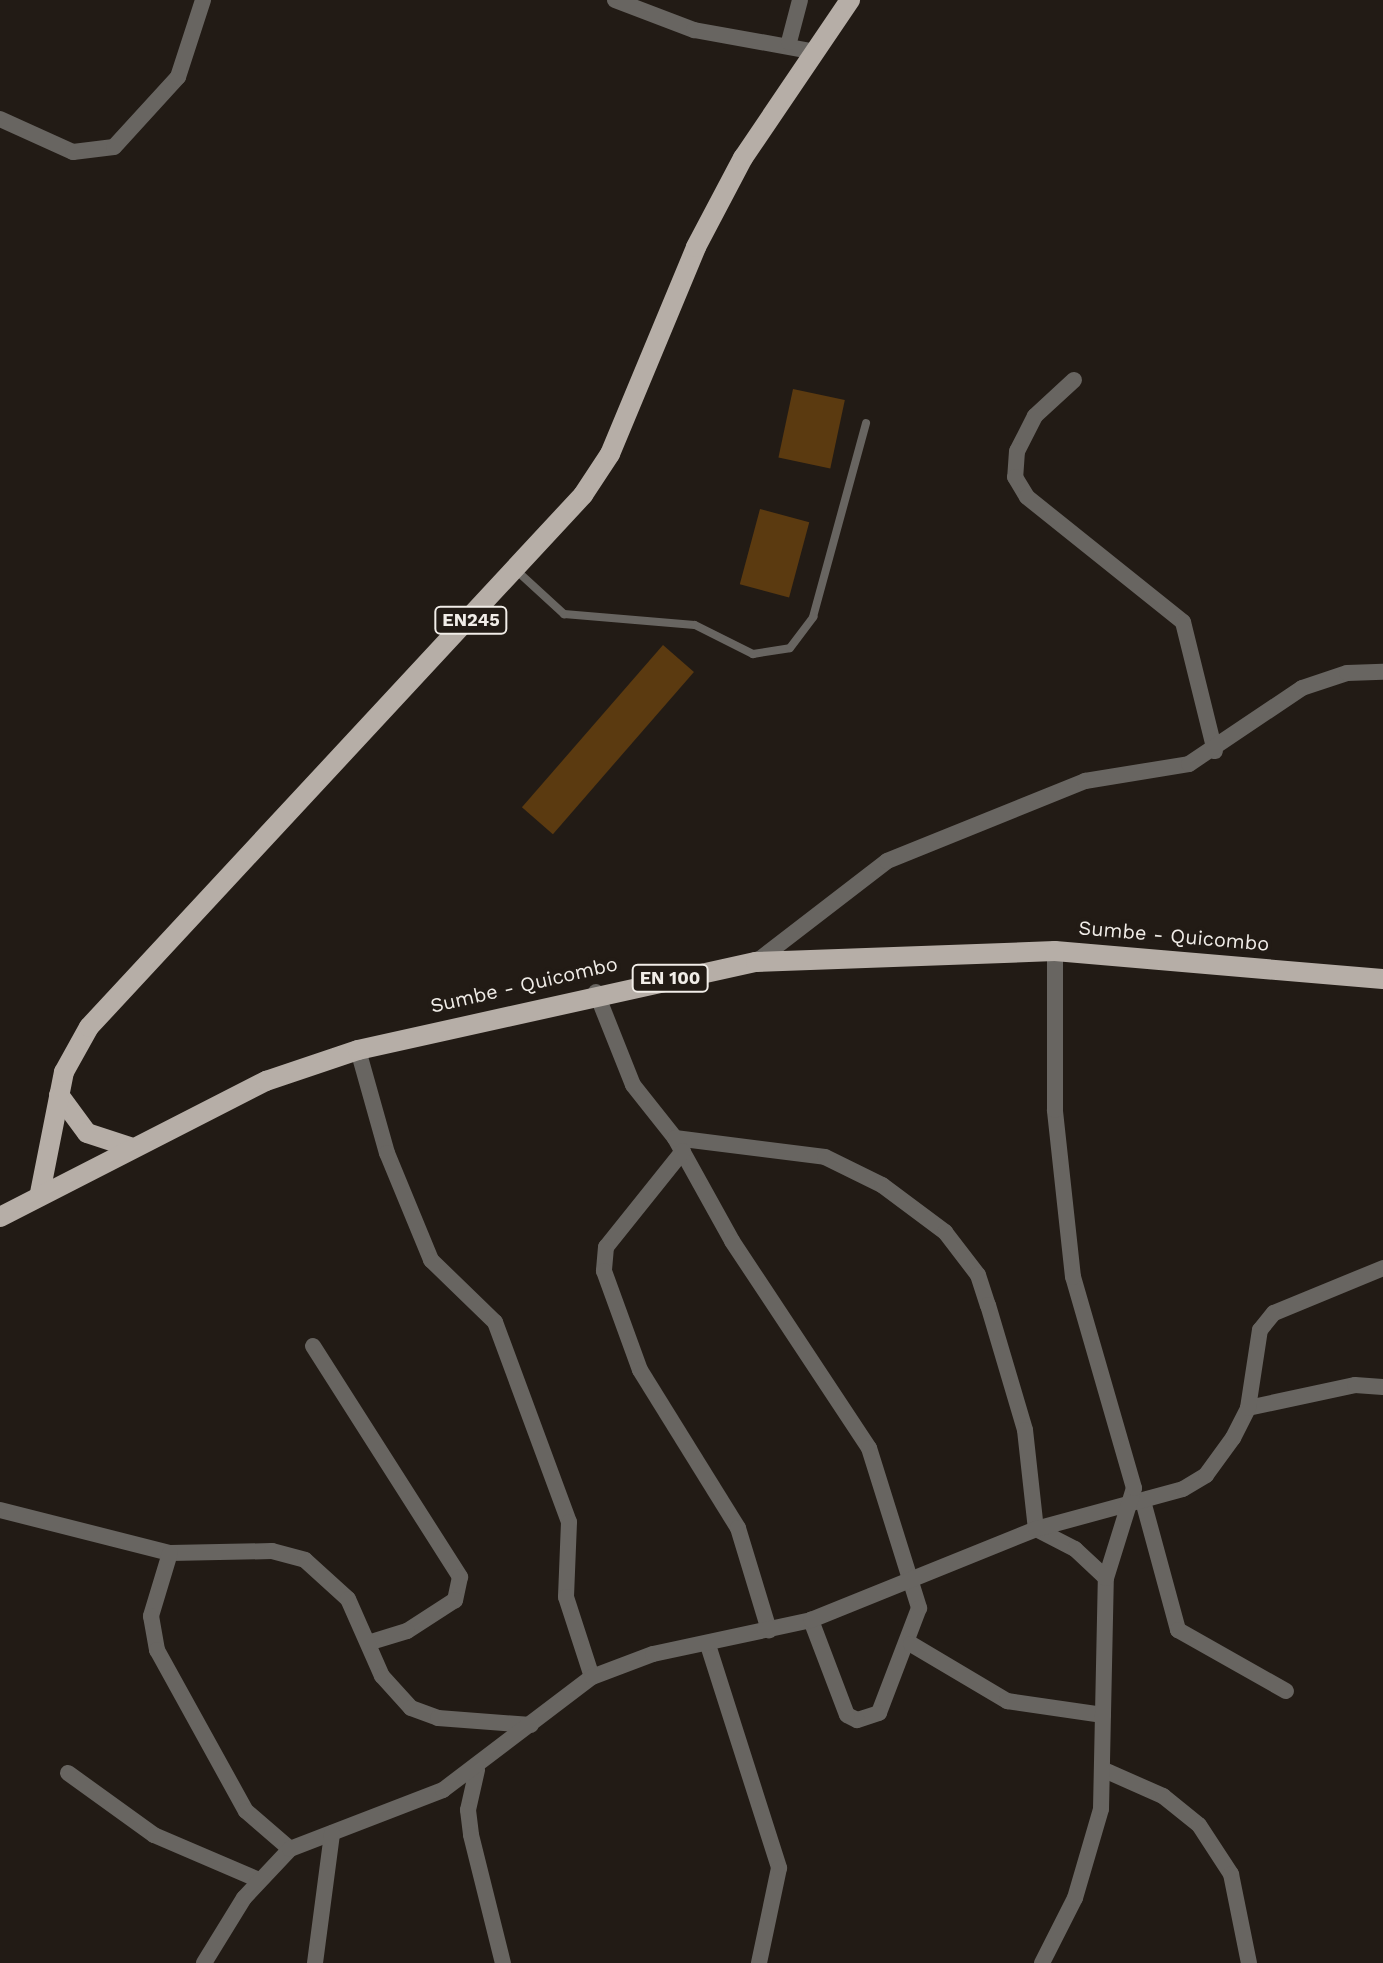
<!DOCTYPE html>
<style>
body{margin:0}
#map{position:relative;width:1383px;height:1963px;overflow:hidden;background:#221b15;font-family:"Work Sans",sans-serif}
div>[style]{position:absolute}
[style*='--x']{left:calc(var(--x)*1px);top:calc(var(--y)*1px);width:calc(var(--w)*1px);rotate:calc(var(--a)*1deg)}
.building>*{inset:0;background:#5b3a10;transform-origin:0 0}
.lane>*{height:8px;margin:-4px;padding:0 4px;transform-origin:4px;border-radius:4px;background:#686561}
.street>*{height:16px;margin:-8px;padding:0 8px;transform-origin:8px;border-radius:8px;background:#686561}
.primary>*{height:20px;margin:-10px;padding:0 10px;transform-origin:10px;border-radius:10px;background:#b6aea7}
span{translate:-50% -50%;white-space:nowrap;text-align:center;line-height:1.15;-webkit-text-stroke:8px #221b15;paint-order:stroke}
.shield-label span{padding:2px 6px;background:#221b15;border:2px solid;border-radius:6px;-webkit-text-stroke-width:0}
.shield-label{font-size:18px;color:#f1ede8;font-weight:700}
.street-label{font-size:20px;color:#f1ede8}
</style>
<div id="map">
<div class="building">
<div style="left:793px;top:389px;width:53px;height:70px;rotate:12deg"></div>
<div style="left:760px;top:509px;width:51px;height:78px;rotate:15deg"></div>
<div style="left:663px;top:645px;width:41px;height:215px;rotate:41deg"></div>
</div>
<div class="lane">
<div style="--x:517;--y:571;--w:64;--a:42.5"></div>
<div style="--x:564;--y:614;--w:131;--a:4.8"></div>
<div style="--x:695;--y:625;--w:65;--a:26.6"></div>
<div style="--x:753;--y:654;--w:37;--a:-9"></div>
<div style="--x:790;--y:648;--w:39;--a:-53"></div>
<div style="--x:813;--y:617;--w:201;--a:-74.7"></div>
</div>
<div class="street">
<div style="--x:615;--y:0;--w:85;--a:20.8"></div>
<div style="--x:694;--y:30;--w:119;--a:10.2"></div>
<div style="--x:789;--y:42;--w:43;--a:-75.3"></div>
<div style="--x:0;--y:119;--w:80;--a:24.3"></div>
<div style="--x:73;--y:152;--w:41;--a:-7"></div>
<div style="--x:114;--y:147;--w:95;--a:-47.6"></div>
<div style="--x:178;--y:77;--w:81;--a:-72"></div>
<div style="--x:1074;--y:380;--w:53;--a:137.3"></div>
<div style="--x:1035;--y:416;--w:39;--a:117"></div>
<div style="--x:1017;--y:451;--w:26;--a:94"></div>
<div style="--x:1015;--y:477;--w:23;--a:59"></div>
<div style="--x:1027;--y:497;--w:200;--a:38.7"></div>
<div style="--x:1183;--y:622;--w:133;--a:76.1"></div>
<div style="--x:756;--y:962;--w:165;--a:-37.6"></div>
<div style="--x:887;--y:861;--w:214;--a:-22"></div>
<div style="--x:1085;--y:781;--w:105;--a:-9.3"></div>
<div style="--x:1189;--y:764;--w:136;--a:-33.9"></div>
<div style="--x:1302;--y:688;--w:47;--a:-18.4"></div>
<div style="--x:1347;--y:673;--w:36;--a:-2"></div>
<div style="--x:596;--y:992;--w:100;--a:68.3"></div>
<div style="--x:633;--y:1085;--w:68;--a:51.6"></div>
<div style="--x:675;--y:1138;--w:118;--a:61"></div>
<div style="--x:732;--y:1241;--w:248;--a:56.5"></div>
<div style="--x:869;--y:1448;--w:168;--a:72.6"></div>
<div style="--x:919;--y:1608;--w:112;--a:110.9"></div>
<div style="--x:879;--y:1713;--w:23;--a:162"></div>
<div style="--x:857;--y:1720;--w:11;--a:-153"></div>
<div style="--x:847;--y:1715;--w:102;--a:-110.8"></div>
<div style="--x:358;--y:1050;--w:107;--a:74.3"></div>
<div style="--x:387;--y:1153;--w:116;--a:67.6"></div>
<div style="--x:431;--y:1260;--w:89;--a:44.1"></div>
<div style="--x:495;--y:1322;--w:213;--a:69.7"></div>
<div style="--x:569;--y:1522;--w:75;--a:92.3"></div>
<div style="--x:566;--y:1597;--w:84;--a:72"></div>
<div style="--x:675;--y:1138;--w:151;--a:7.2"></div>
<div style="--x:825;--y:1157;--w:64;--a:26.2"></div>
<div style="--x:882;--y:1185;--w:79;--a:36.7"></div>
<div style="--x:945;--y:1232;--w:54;--a:52.5"></div>
<div style="--x:978;--y:1275;--w:32;--a:72"></div>
<div style="--x:988;--y:1305;--w:130;--a:73.5"></div>
<div style="--x:1025;--y:1430;--w:100;--a:83.7"></div>
<div style="--x:1036;--y:1529;--w:44;--a:27.1"></div>
<div style="--x:1075;--y:1549;--w:42;--a:43.1"></div>
<div style="--x:683;--y:1151;--w:123;--a:128.7"></div>
<div style="--x:606;--y:1247;--w:24;--a:95"></div>
<div style="--x:604;--y:1271;--w:105;--a:70"></div>
<div style="--x:640;--y:1370;--w:186;--a:58.2"></div>
<div style="--x:738;--y:1528;--w:107;--a:73.1"></div>
<div style="--x:313;--y:1346;--w:274;--a:57.5"></div>
<div style="--x:460;--y:1577;--w:24;--a:102"></div>
<div style="--x:455;--y:1600;--w:57;--a:147.1"></div>
<div style="--x:407;--y:1631;--w:38;--a:163"></div>
<div style="--x:1248;--y:1408;--w:109;--a:-12.1"></div>
<div style="--x:1355;--y:1385;--w:28;--a:4"></div>
<div style="--x:1143;--y:1501;--w:134;--a:74.8"></div>
<div style="--x:1178;--y:1630;--w:124;--a:29.5"></div>
<div style="--x:0;--y:1510;--w:175;--a:14.2"></div>
<div style="--x:170;--y:1553;--w:102;--a:-1.1"></div>
<div style="--x:272;--y:1551;--w:34;--a:15"></div>
<div style="--x:305;--y:1560;--w:58;--a:42.2"></div>
<div style="--x:348;--y:1599;--w:84;--a:66.2"></div>
<div style="--x:382;--y:1676;--w:43;--a:47.8"></div>
<div style="--x:411;--y:1708;--w:29;--a:20"></div>
<div style="--x:438;--y:1718;--w:93;--a:4.3"></div>
<div style="--x:170;--y:1553;--w:66;--a:106.8"></div>
<div style="--x:151;--y:1616;--w:35;--a:80"></div>
<div style="--x:157;--y:1650;--w:184;--a:61.1"></div>
<div style="--x:246;--y:1811;--w:58;--a:40.8"></div>
<div style="--x:911;--y:1644;--w:112;--a:30.7"></div>
<div style="--x:1007;--y:1701;--w:97;--a:8.3"></div>
<div style="--x:708;--y:1645;--w:234;--a:72.3"></div>
<div style="--x:779;--y:1868;--w:97;--a:101.9"></div>
<div style="--x:1102;--y:1769;--w:67;--a:23.9"></div>
<div style="--x:1163;--y:1796;--w:46;--a:38.9"></div>
<div style="--x:1199;--y:1825;--w:59;--a:56.9"></div>
<div style="--x:1231;--y:1874;--w:91;--a:78.6"></div>
<div style="--x:477;--y:1770;--w:41;--a:102.7"></div>
<div style="--x:468;--y:1810;--w:25;--a:83"></div>
<div style="--x:471;--y:1835;--w:132;--a:76"></div>
<div style="--x:68;--y:1773;--w:106;--a:35.8"></div>
<div style="--x:154;--y:1835;--w:114;--a:23.2"></div>
<div style="--x:204;--y:1963;--w:76;--a:-58.4"></div>
<div style="--x:244;--y:1898;--w:67;--a:-46.8"></div>
<div style="--x:290;--y:1849;--w:164;--a:-21.1"></div>
<div style="--x:443;--y:1790;--w:187;--a:-37.2"></div>
<div style="--x:592;--y:1677;--w:65;--a:-20.7"></div>
<div style="--x:653;--y:1654;--w:162;--a:-12.1"></div>
<div style="--x:811;--y:1620;--w:243;--a:-22"></div>
<div style="--x:1036;--y:1529;--w:152;--a:-15.2"></div>
<div style="--x:1183;--y:1489;--w:27;--a:-31"></div>
<div style="--x:1206;--y:1475;--w:46;--a:-53.9"></div>
<div style="--x:1233;--y:1438;--w:34;--a:-63"></div>
<div style="--x:1248;--y:1408;--w:79;--a:-81.3"></div>
<div style="--x:1260;--y:1330;--w:22;--a:-51"></div>
<div style="--x:1274;--y:1313;--w:118;--a:-22.4"></div>
<div style="--x:315;--y:1963;--w:131;--a:-82.5"></div>
<div style="--x:1042;--y:1963;--w:73;--a:-63.1"></div>
<div style="--x:1075;--y:1898;--w:93;--a:-73.7"></div>
<div style="--x:1101;--y:1809;--w:231;--a:-88.8"></div>
<div style="--x:1106;--y:1578;--w:94;--a:-72.7"></div>
<div style="--x:1134;--y:1488;--w:220;--a:-106.1"></div>
<div style="--x:1073;--y:1277;--w:168;--a:-96.2"></div>
<div style="--x:1055;--y:1110;--w:159;--a:-90"></div>
</div>
<div class="primary">
<div style="--x:59;--y:1095;--w:47;--a:53.6"></div>
<div style="--x:87;--y:1133;--w:45;--a:18"></div>
<div style="--x:40;--y:1193;--w:123;--a:-78.8"></div>
<div style="--x:64;--y:1072;--w:51;--a:-60.9"></div>
<div style="--x:89;--y:1027;--w:726;--a:-47.12"></div>
<div style="--x:583;--y:495;--w:49;--a:-56.6"></div>
<div style="--x:610;--y:454;--w:224;--a:-67.4"></div>
<div style="--x:696;--y:247;--w:101;--a:-62.2"></div>
<div style="--x:743;--y:158;--w:191;--a:-55.9"></div>
<div style="--x:0;--y:1217;--w:299;--a:-27.1"></div>
<div style="--x:266;--y:1081;--w:97;--a:-18.6"></div>
<div style="--x:358;--y:1050;--w:408;--a:-12.5"></div>
<div style="--x:756;--y:962;--w:299;--a:-2.1"></div>
<div style="--x:1055;--y:951;--w:329;--a:4.9"></div>
</div>
<div class="shield-label">
<span style="left:471px;top:620px">EN245</span>
<span style="left:670px;top:978px">EN 100</span>
</div>
<div class="street-label">
<span style="left:1174px;top:936px;rotate:5deg">Sumbe - Quicombo</span>
<span style="left:524px;top:985px;rotate:-13deg">Sumbe - Quicombo</span>
</div>
</div>
